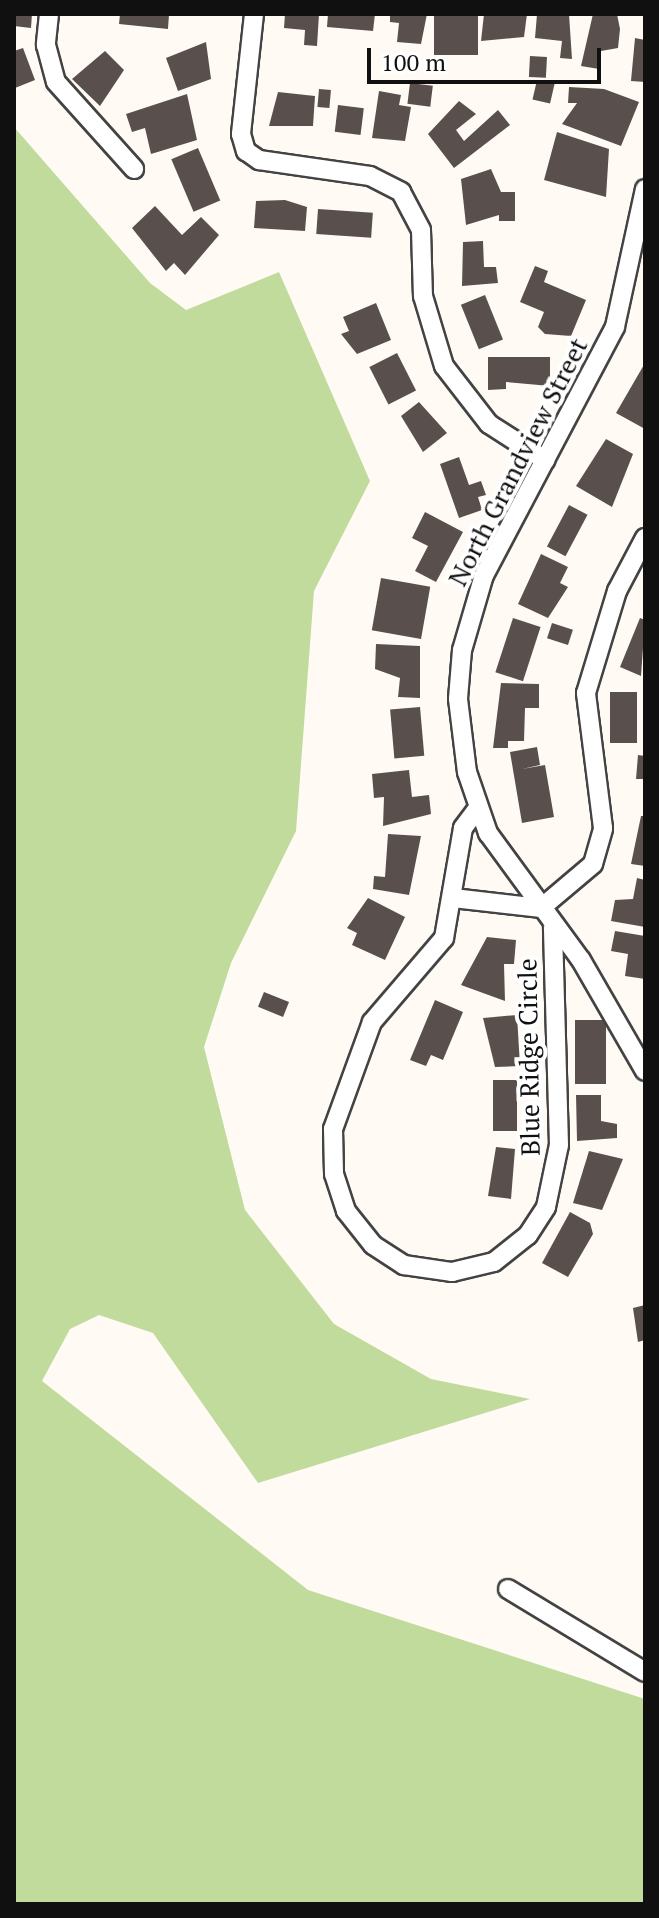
<!DOCTYPE html>
<style>
body{margin:0}
#map{position:relative;width:659px;height:1918px;overflow:hidden;background:#fffbf4;font-family:"PT Serif",serif}
div>[style]{position:absolute}
[style*='--x']{left:calc(var(--x)*1px);top:calc(var(--y)*1px);width:calc(var(--w)*1px);rotate:calc(var(--a)*1deg)}
.forest>*{inset:0;background:#c1db9c}
.building>*{inset:0;background:#59504d;transform-origin:0 0}
.roads{filter:drop-shadow(2px 0 #434343) drop-shadow(-2px 0 #434343) drop-shadow(0 2px #434343) drop-shadow(0 -2px #434343)}
.street>*{height:18px;margin:-9px;padding:0 9px;transform-origin:9px;border-radius:9px;background:#fff}
span{translate:-50% -50%;white-space:nowrap;text-align:center;line-height:1.15;-webkit-text-stroke:8px #fff;paint-order:stroke}
.street-label{font-size:26px;color:#101010}
.frame{position:absolute;inset:0;border:16px solid #101010;pointer-events:none}
.scale{position:absolute;left:367px;top:48px;width:234px;height:36px;box-sizing:border-box;border:4px solid #101010;border-top:0;padding-left:10px;font-size:24px;line-height:28px;white-space:nowrap;color:#101010;-webkit-text-stroke:6px #fff;paint-order:stroke}
</style>
<div id="map">
<div class="forest">
<div style="clip-path:polygon(14px 127px,150px 283px,186px 310px,279px 272px,370px 481px,314px 591px,296px 831px,231px 963px,204px 1047px,245px 1210px,334px 1324px,431px 1379px,530px 1399px,258px 1483px,153px 1333px,99px 1315px,70px 1329px,42px 1381px,308px 1590px,645px 1699px,645px 1904px,14px 1904px)"></div>
</div>
<div class="building">
<div style="clip-path:polygon(14px 14px,32px 14px,31px 28px,14px 26px)"></div>
<div style="clip-path:polygon(120px 14px,169px 14px,168px 29px,119px 24px)"></div>
<div style="clip-path:polygon(285px 14px,319px 14px,317px 46px,304px 45px,305px 30px,284px 28px)"></div>
<div style="clip-path:polygon(328px 14px,375px 14px,373px 31px,327px 27px)"></div>
<div style="clip-path:polygon(390px 14px,427px 14px,421px 44px,397px 42px,399px 23px,390px 22px)"></div>
<div style="left:434px;top:14px;width:44px;height:41px"></div>
<div style="clip-path:polygon(484px 14px,527px 14px,524px 37px,481px 41px)"></div>
<div style="clip-path:polygon(537px 14px,569px 14px,572px 59px,560px 58px,562px 41px,535px 38px)"></div>
<div style="clip-path:polygon(593px 14px,617px 14px,620px 29px,618px 48px,601px 51px,599px 69px,581px 66px)"></div>
<div style="clip-path:polygon(635px 38px,645px 40px,645px 82px,631px 81px)"></div>
<div style="clip-path:polygon(206px 42px,211px 79px,178px 91px,166px 58px)"></div>
<div style="clip-path:polygon(23px 48px,35px 80px,15px 88px,14px 51px)"></div>
<div style="clip-path:polygon(105px 51px,124px 70px,100px 106px,72px 79px)"></div>
<div style="left:530px;top:56px;width:17px;height:21px;rotate:3deg"></div>
<div style="left:537px;top:80px;width:18px;height:20px;rotate:13deg"></div>
<div style="left:410px;top:83px;width:23px;height:21px;rotate:7deg"></div>
<div style="clip-path:polygon(569px 87px,604px 89px,639px 102px,621px 146px,562px 124px,577px 103px,568px 103px)"></div>
<div style="left:319px;top:89px;width:12px;height:18px;rotate:5deg"></div>
<div style="clip-path:polygon(379px 91px,401px 95px,399px 105px,411px 107px,405px 141px,372px 138px)"></div>
<div style="clip-path:polygon(278px 92px,315px 96px,313px 126px,269px 126px)"></div>
<div style="clip-path:polygon(187px 94px,197px 140px,151px 154px,145px 128px,132px 132px,126px 114px)"></div>
<div style="clip-path:polygon(459px 101px,476px 114px,456px 130px,464px 141px,498px 110px,510px 125px,454px 168px,428px 134px)"></div>
<div style="left:338px;top:105px;width:26px;height:27px;rotate:7deg"></div>
<div style="clip-path:polygon(557px 132px,609px 149px,606px 197px,544px 180px)"></div>
<div style="left:198px;top:148px;width:57px;height:29px;rotate:67deg"></div>
<div style="clip-path:polygon(491px 169px,501px 192px,515px 192px,515px 221px,499px 221px,499px 215px,466px 225px,461px 179px)"></div>
<div style="clip-path:polygon(285px 200px,307px 207px,305px 231px,254px 228px,256px 201px)"></div>
<div style="clip-path:polygon(155px 206px,182px 235px,201px 217px,219px 235px,185px 275px,174px 263px,166px 271px,132px 228px)"></div>
<div style="left:318px;top:209px;width:55px;height:25px;rotate:4deg"></div>
<div style="clip-path:polygon(483px 241px,484px 267px,496px 267px,498px 283px,462px 286px,463px 242px)"></div>
<div style="clip-path:polygon(535px 266px,548px 271px,544px 282px,586px 300px,571px 336px,545px 334px,538px 327px,544px 312px,520px 302px)"></div>
<div style="left:485px;top:295px;width:48px;height:26px;rotate:68deg"></div>
<div style="clip-path:polygon(376px 303px,391px 340px,357px 354px,341px 334px,349px 331px,343px 317px)"></div>
<div style="left:397px;top:353px;width:42px;height:31px;rotate:63deg"></div>
<div style="clip-path:polygon(488px 357px,550px 357px,550px 386px,506px 382px,506px 389px,488px 390px)"></div>
<div style="clip-path:polygon(645px 363px,645px 429px,616px 413px)"></div>
<div style="clip-path:polygon(419px 402px,447px 433px,423px 452px,401px 416px)"></div>
<div style="clip-path:polygon(606px 439px,633px 454px,612px 507px,576px 486px)"></div>
<div style="clip-path:polygon(459px 457px,469px 485px,481px 481px,486px 495px,478px 497px,482px 510px,459px 518px,440px 464px)"></div>
<div style="left:569px;top:505px;width:21px;height:47px;rotate:28deg"></div>
<div style="clip-path:polygon(425px 512px,463px 532px,436px 582px,415px 571px,428px 546px,412px 538px)"></div>
<div style="clip-path:polygon(541px 554px,568px 567px,560px 583px,568px 587px,548px 618px,518px 604px)"></div>
<div style="left:381px;top:578px;width:50px;height:53px;rotate:10deg"></div>
<div style="left:513px;top:618px;width:29px;height:57px;rotate:18deg"></div>
<div style="clip-path:polygon(640px 618px,645px 620px,641px 676px,620px 667px)"></div>
<div style="left:552px;top:623px;width:22px;height:16px;rotate:18deg"></div>
<div style="clip-path:polygon(376px 644px,420px 646px,420px 698px,398px 697px,400px 678px,375px 669px)"></div>
<div style="clip-path:polygon(501px 683px,539px 684px,539px 708px,525px 708px,524px 741px,508px 741px,508px 748px,493px 748px)"></div>
<div style="left:610px;top:692px;width:27px;height:51px"></div>
<div style="left:420px;top:707px;width:49px;height:30px;rotate:85deg"></div>
<div style="clip-path:polygon(537px 747px,540px 765px,522px 769px,545px 765px,554px 817px,522px 823px,510px 752px)"></div>
<div style="clip-path:polygon(638px 755px,645px 756px,645px 779px,636px 779px)"></div>
<div style="clip-path:polygon(409px 770px,412px 797px,429px 795px,431px 814px,383px 826px,384px 797px,374px 798px,372px 774px)"></div>
<div style="clip-path:polygon(641px 816px,645px 816px,645px 866px,631px 864px)"></div>
<div style="clip-path:polygon(388px 834px,421px 836px,409px 895px,373px 889px,374px 876px,385px 877px)"></div>
<div style="clip-path:polygon(637px 878px,645px 880px,645px 927px,611px 921px,615px 900px,633px 899px)"></div>
<div style="clip-path:polygon(368px 898px,405px 917px,385px 960px,352px 945px,357px 933px,347px 928px)"></div>
<div style="clip-path:polygon(615px 931px,645px 936px,645px 979px,625px 976px,628px 954px,611px 951px)"></div>
<div style="clip-path:polygon(487px 937px,516px 940px,514px 964px,504px 964px,505px 1001px,461px 985px)"></div>
<div style="left:264px;top:992px;width:27px;height:16px;rotate:22deg"></div>
<div style="clip-path:polygon(435px 1000px,463px 1012px,443px 1060px,431px 1055px,426px 1066px,410px 1060px)"></div>
<div style="clip-path:polygon(517px 1015px,520px 1066px,495px 1067px,483px 1018px)"></div>
<div style="left:575px;top:1020px;width:31px;height:64px"></div>
<div style="left:493px;top:1080px;width:24px;height:51px"></div>
<div style="clip-path:polygon(576px 1095px,601px 1095px,601px 1121px,617px 1124px,617px 1138px,577px 1141px)"></div>
<div style="clip-path:polygon(496px 1147px,515px 1149px,511px 1199px,488px 1196px)"></div>
<div style="clip-path:polygon(589px 1151px,623px 1159px,602px 1210px,573px 1203px)"></div>
<div style="clip-path:polygon(570px 1212px,590px 1223px,593px 1234px,568px 1277px,542px 1263px)"></div>
<div style="clip-path:polygon(645px 1305px,645px 1340px,638px 1342px,633px 1308px)"></div>
</div>
<div class="roads">
<div class="street">
<div style="--x:49;--y:14;--w:31;--a:96"></div>
<div style="--x:46;--y:45;--w:38;--a:75"></div>
<div style="--x:56;--y:82;--w:117;--a:48.1"></div>
<div style="--x:254;--y:14;--w:121;--a:96.2"></div>
<div style="--x:241;--y:134;--w:18;--a:74"></div>
<div style="--x:246;--y:151;--w:16;--a:35"></div>
<div style="--x:259;--y:160;--w:112;--a:8.2"></div>
<div style="--x:370;--y:176;--w:35;--a:27"></div>
<div style="--x:401;--y:192;--w:43;--a:62.2"></div>
<div style="--x:421;--y:230;--w:66;--a:88.3"></div>
<div style="--x:423;--y:296;--w:73;--a:73.3"></div>
<div style="--x:444;--y:366;--w:73;--a:52.2"></div>
<div style="--x:489;--y:424;--w:67;--a:32.7"></div>
<div style="--x:645;--y:189;--w:141;--a:102.3"></div>
<div style="--x:615;--y:327;--w:280;--a:117.8"></div>
<div style="--x:484;--y:575;--w:78;--a:106.3"></div>
<div style="--x:462;--y:650;--w:49;--a:94.7"></div>
<div style="--x:458;--y:699;--w:74;--a:83"></div>
<div style="--x:467;--y:772;--w:65;--a:71"></div>
<div style="--x:488;--y:833;--w:157;--a:53.8"></div>
<div style="--x:581;--y:960;--w:128;--a:60"></div>
<div style="--x:478;--y:808;--w:25;--a:127"></div>
<div style="--x:463;--y:828;--w:112;--a:99.8"></div>
<div style="--x:444;--y:938;--w:111;--a:130.6"></div>
<div style="--x:372;--y:1022;--w:114;--a:110"></div>
<div style="--x:333;--y:1129;--w:45;--a:88.7"></div>
<div style="--x:334;--y:1174;--w:39;--a:72"></div>
<div style="--x:346;--y:1211;--w:43;--a:51.5"></div>
<div style="--x:373;--y:1245;--w:37;--a:33"></div>
<div style="--x:404;--y:1265;--w:49;--a:8.3"></div>
<div style="--x:452;--y:1272;--w:43;--a:-13.4"></div>
<div style="--x:494;--y:1262;--w:43;--a:-38.5"></div>
<div style="--x:528;--y:1235;--w:33;--a:-57"></div>
<div style="--x:546;--y:1207;--w:63;--a:-78.2"></div>
<div style="--x:559;--y:1145;--w:218;--a:-91.6"></div>
<div style="--x:453;--y:898;--w:89;--a:6.5"></div>
<div style="--x:541;--y:908;--w:68;--a:-40.2"></div>
<div style="--x:593;--y:864;--w:37;--a:-74"></div>
<div style="--x:603;--y:828;--w:136;--a:-97.2"></div>
<div style="--x:586;--y:693;--w:107;--a:-73.1"></div>
<div style="--x:617;--y:591;--w:60;--a:-62.2"></div>
<div style="--x:508;--y:1589;--w:160;--a:31.2"></div>
</div>
</div>
<div class="street-label">
<span style="left:518px;top:462px;rotate:-63deg">North Grandview Street</span>
<span style="left:529px;top:1057px;rotate:-91deg">Blue Ridge Circle</span>
</div>
<div class="frame"></div>
<div class="scale">100 m</div>
</div>
